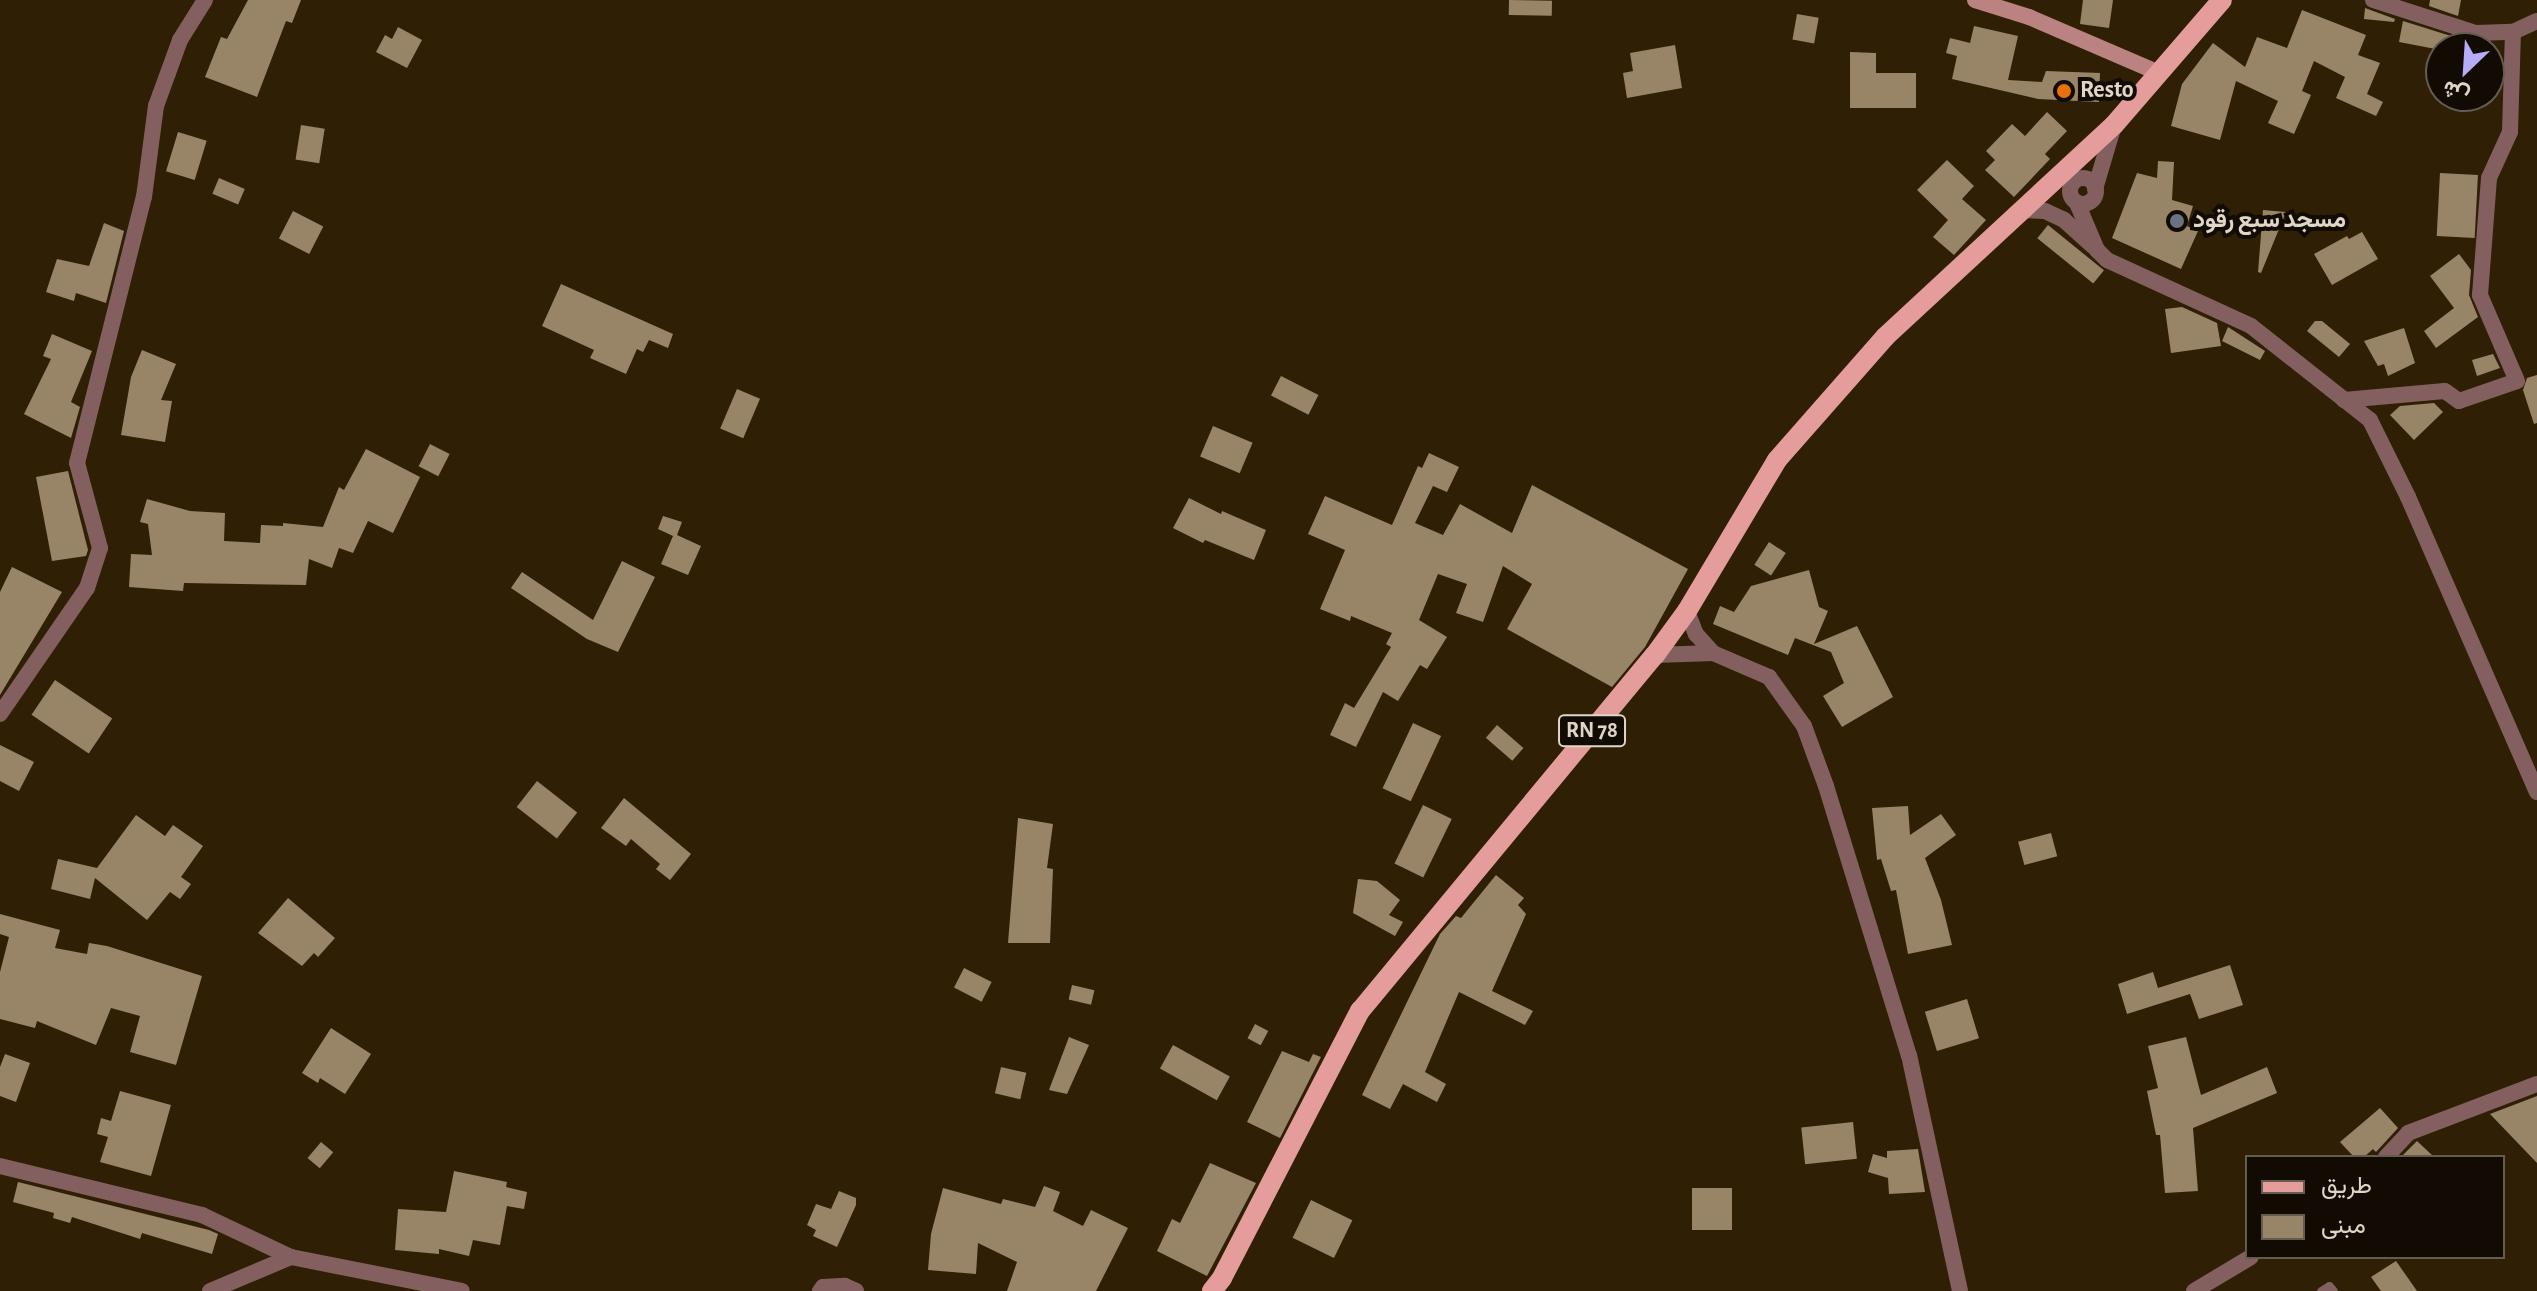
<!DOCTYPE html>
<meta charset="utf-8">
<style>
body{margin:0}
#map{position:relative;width:2537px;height:1291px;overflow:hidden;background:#2f2005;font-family:"Alegreya Sans",Vazirmatn,sans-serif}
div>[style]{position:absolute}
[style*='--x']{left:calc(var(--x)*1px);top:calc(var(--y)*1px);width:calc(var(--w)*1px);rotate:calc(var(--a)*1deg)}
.building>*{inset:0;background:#988568;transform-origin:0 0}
.service>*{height:9px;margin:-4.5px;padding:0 4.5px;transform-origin:4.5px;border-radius:4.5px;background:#83605f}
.minor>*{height:16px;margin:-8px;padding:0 8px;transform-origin:8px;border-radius:8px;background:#83605f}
.minor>.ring{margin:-8px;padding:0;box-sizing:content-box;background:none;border:16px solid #83605f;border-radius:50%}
.secondary>*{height:16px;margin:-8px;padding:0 8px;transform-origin:8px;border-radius:8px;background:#ba8280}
.primary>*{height:20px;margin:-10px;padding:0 10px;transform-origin:10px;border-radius:10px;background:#e49d9a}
.dots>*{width:22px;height:22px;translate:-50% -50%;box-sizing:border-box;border:4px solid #120b03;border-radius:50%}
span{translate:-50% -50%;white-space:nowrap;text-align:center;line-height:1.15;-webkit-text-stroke:8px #120b03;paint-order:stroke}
.shield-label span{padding:2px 6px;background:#120b03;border:2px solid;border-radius:6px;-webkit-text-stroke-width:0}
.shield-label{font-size:22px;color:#e0d6c7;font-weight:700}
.poi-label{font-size:24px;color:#e0d6c7;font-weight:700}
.left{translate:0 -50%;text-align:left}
.legend{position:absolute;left:2245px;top:1155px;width:260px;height:104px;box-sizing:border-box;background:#120b03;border:2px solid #645c51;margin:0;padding:10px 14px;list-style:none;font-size:24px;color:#e0d6c7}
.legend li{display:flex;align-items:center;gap:16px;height:40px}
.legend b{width:40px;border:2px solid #645c51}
.north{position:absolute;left:2425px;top:32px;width:80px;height:80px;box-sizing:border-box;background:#120b03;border:2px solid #645c51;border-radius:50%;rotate:205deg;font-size:22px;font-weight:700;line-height:32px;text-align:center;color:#e0d6c7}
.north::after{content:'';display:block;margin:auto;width:28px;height:36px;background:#b6acf8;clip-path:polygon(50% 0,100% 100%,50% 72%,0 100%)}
</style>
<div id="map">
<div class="building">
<div style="clip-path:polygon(248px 0,301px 0,292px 23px,286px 21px,257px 97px,205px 77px,221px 37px,227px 39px)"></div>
<div style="left:1509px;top:0;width:43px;height:15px;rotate:1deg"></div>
<div style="clip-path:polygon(2083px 0,2113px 0,2109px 28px,2080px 24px)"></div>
<div style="clip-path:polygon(2430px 0,2461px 0,2458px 16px,2429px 6px)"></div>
<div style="clip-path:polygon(2365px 8px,2395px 19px,2394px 22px,2364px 19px)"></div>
<div style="clip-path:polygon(2302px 10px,2366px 35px,2358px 55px,2380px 63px,2367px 94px,2383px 102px,2376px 116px,2336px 98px,2345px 77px,2314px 61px,2302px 91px,2311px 95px,2294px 134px,2268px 123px,2278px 101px,2236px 81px,2220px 140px,2171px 126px,2182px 84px,2213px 43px,2245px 67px,2257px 37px,2287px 48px)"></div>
<div style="left:1797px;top:14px;width:22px;height:26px;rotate:10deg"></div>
<div style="clip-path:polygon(2403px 21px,2454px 37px,2452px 48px,2441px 50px,2399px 42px)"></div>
<div style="clip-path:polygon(1974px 26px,2018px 36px,2008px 80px,2042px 82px,2046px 71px,2100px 73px,2099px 102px,2038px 99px,1952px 79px,1957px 56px,1946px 53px,1950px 38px,1970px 43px)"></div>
<div style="clip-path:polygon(398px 27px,422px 40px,407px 68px,376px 52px,385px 35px,392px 39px)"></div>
<div style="clip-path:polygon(1675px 45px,1682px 88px,1627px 98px,1623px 73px,1633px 71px,1630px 53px)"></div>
<div style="clip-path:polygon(1850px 52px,1876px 53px,1876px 73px,1916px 73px,1916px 108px,1850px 108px)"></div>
<div style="clip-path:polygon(2047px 112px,2067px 131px,2045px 154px,2050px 159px,2014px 197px,1985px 170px,1995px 160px,1986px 151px,2012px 124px,2025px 136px)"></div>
<div style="left:301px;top:125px;width:24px;height:35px;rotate:9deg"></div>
<div style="left:178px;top:132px;width:30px;height:41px;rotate:17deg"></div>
<div style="clip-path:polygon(1947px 160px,1974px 186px,1962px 199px,1986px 220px,1954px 255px,1933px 237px,1948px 220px,1917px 190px)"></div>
<div style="clip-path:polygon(2158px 161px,2174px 162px,2172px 200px,2193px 206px,2187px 226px,2198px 231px,2181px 269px,2112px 238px,2137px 173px,2157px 178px)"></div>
<div style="left:2440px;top:173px;width:38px;height:63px;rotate:3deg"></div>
<div style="left:219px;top:178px;width:28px;height:17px;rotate:23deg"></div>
<div style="clip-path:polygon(2263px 210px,2286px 212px,2261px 273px,2258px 272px)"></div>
<div style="left:293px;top:211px;width:34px;height:31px;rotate:27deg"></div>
<div style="clip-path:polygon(104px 223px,124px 231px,106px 303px,76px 293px,74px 301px,46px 292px,57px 259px,89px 266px)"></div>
<div style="left:2048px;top:225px;width:72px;height:17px;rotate:39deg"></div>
<div style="clip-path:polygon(2362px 232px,2378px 259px,2332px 285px,2314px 254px,2347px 236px,2349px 239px)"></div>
<div style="clip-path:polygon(2459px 254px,2471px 270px,2469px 295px,2478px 317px,2436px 348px,2424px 331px,2454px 308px,2430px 276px)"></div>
<div style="clip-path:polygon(561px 284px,673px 334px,668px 348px,649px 340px,643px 352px,637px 349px,626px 374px,590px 358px,594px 350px,542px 326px)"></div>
<div style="clip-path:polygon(2182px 307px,2217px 323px,2221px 346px,2171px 353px,2165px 309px)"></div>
<div style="clip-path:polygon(2315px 321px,2322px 321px,2350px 344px,2339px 357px,2307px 331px)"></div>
<div style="clip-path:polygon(2228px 327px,2265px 351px,2260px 360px,2222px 341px)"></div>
<div style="clip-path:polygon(2404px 328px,2415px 363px,2388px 376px,2384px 364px,2378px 366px,2364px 341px)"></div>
<div style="clip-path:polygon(52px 334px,92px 351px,71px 402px,80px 407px,71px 438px,24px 414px,51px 359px,43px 356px)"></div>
<div style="clip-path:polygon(142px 350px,176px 364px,161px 400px,172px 401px,165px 442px,121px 435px,131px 377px)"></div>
<div style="clip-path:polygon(2493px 354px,2500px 368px,2477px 376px,2472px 360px)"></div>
<div style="clip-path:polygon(2537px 375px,2537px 423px,2534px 424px,2523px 390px,2527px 378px)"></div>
<div style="left:1281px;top:376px;width:42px;height:22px;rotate:27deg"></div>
<div style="left:737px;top:389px;width:25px;height:43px;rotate:23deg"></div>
<div style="clip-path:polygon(2434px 403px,2443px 412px,2414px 440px,2390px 415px,2400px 406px)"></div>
<div style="left:1213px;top:426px;width:43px;height:33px;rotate:23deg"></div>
<div style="left:430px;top:444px;width:22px;height:25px;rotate:27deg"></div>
<div style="clip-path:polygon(366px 449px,420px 477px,393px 533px,368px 521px,353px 553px,339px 548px,332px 568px,309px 559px,306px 585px,184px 583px,183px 591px,129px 587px,131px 554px,152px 555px,148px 524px,140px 522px,147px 499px,190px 511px,225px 513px,224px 541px,260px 543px,261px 525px,283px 526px,283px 523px,323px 527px,339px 487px,344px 490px)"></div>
<div style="clip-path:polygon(1429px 453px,1459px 467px,1447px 492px,1433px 486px,1415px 523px,1443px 535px,1460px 504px,1512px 533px,1532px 485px,1688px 569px,1645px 647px,1612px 687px,1507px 629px,1532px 584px,1503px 566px,1483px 622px,1456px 613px,1467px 584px,1438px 574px,1419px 620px,1447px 637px,1427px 669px,1420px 665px,1398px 701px,1383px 692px,1356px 747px,1330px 735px,1345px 703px,1354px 708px,1391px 647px,1386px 644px,1392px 633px,1351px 616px,1350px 621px,1320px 609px,1345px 550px,1308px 534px,1325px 496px,1392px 525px,1418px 466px,1422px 468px)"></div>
<div style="clip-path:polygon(68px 471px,88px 550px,86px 556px,52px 561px,36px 477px)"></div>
<div style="clip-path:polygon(1189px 498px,1221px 514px,1222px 511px,1266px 530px,1254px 560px,1205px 540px,1203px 543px,1173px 528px)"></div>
<div style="clip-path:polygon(663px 516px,682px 522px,677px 535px,701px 546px,688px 575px,661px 564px,673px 536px,658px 529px)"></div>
<div style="left:1769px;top:542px;width:20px;height:27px;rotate:33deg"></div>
<div style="clip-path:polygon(622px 561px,655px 577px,618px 652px,587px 639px,511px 588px,522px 572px,593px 620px)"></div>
<div style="clip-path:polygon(12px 567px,62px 592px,0 695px,0 592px)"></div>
<div style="clip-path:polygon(1809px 570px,1819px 607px,1828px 611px,1814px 644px,1857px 626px,1893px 697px,1842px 727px,1823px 696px,1844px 683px,1831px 652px,1795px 638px,1788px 655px,1713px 624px,1720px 606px,1734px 612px,1751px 586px)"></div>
<div style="left:55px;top:680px;width:69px;height:42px;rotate:34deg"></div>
<div style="left:1413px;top:723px;width:31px;height:72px;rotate:25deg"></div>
<div style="left:1497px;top:725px;width:35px;height:17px;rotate:41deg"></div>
<div style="clip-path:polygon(0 745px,34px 762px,19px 791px,0 781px)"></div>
<div style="left:537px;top:781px;width:51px;height:33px;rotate:38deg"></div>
<div style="clip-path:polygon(624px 798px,691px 854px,670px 880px,656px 869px,660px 864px,631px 839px,626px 846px,601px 828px)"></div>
<div style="left:1423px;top:805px;width:32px;height:65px;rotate:26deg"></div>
<div style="clip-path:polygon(1908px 806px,1910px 835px,1941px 814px,1956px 835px,1925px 858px,1941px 900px,1952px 945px,1908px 954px,1896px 890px,1891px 891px,1881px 859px,1877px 860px,1872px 808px)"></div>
<div style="clip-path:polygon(136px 815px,165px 836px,173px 825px,203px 846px,181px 877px,191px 884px,180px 899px,170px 892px,147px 920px,95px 878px,90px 899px,51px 889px,58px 859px,97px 868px)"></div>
<div style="clip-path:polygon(1018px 818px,1053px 824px,1047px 868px,1053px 869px,1050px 943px,1008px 943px)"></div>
<div style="left:2051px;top:833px;width:24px;height:34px;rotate:75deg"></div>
<div style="clip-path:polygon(1496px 875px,1524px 898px,1518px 905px,1526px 914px,1492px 991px,1533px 1011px,1525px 1025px,1459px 992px,1425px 1072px,1446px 1084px,1437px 1102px,1403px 1084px,1390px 1109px,1362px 1095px,1440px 934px,1456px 916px,1461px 918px)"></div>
<div style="clip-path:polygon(1358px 879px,1377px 881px,1400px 900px,1389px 915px,1403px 922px,1395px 936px,1353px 913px)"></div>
<div style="clip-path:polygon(288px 898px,335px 938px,318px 957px,314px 953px,302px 966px,258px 933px)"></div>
<div style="clip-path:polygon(0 914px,60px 930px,55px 948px,87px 954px,89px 943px,107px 946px,202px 976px,176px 1065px,130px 1052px,140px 1016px,111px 1008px,96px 1045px,37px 1021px,35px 1028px,0 1019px,0 972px,9px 937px,0 934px)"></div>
<div style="clip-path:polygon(2230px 965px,2243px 1005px,2199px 1019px,2190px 994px,2127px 1014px,2118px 984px,2153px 972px,2158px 988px)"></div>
<div style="left:964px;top:968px;width:31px;height:22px;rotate:27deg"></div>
<div style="left:1072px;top:985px;width:23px;height:15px;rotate:13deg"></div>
<div style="left:1967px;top:999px;width:41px;height:44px;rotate:73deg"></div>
<div style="left:1255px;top:1024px;width:15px;height:16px;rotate:28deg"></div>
<div style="clip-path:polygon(331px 1028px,371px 1054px,345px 1094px,320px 1078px,318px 1083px,302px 1073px)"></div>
<div style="clip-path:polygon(1069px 1037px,1089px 1045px,1067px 1094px,1049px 1090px)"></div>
<div style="clip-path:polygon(2186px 1037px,2201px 1095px,2267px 1067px,2277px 1093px,2193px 1128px,2198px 1191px,2165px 1193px,2160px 1135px,2156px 1135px,2147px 1091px,2158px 1088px,2148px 1046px)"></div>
<div style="left:1173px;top:1045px;width:65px;height:27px;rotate:29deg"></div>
<div style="clip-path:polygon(1282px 1051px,1309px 1062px,1313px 1054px,1321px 1057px,1280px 1138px,1247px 1122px)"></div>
<div style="clip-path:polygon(5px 1054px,30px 1063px,16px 1102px,0 1096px,0 1067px)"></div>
<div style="left:1001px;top:1067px;width:26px;height:27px;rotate:13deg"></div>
<div style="clip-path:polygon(120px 1091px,171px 1105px,151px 1176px,100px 1162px,108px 1137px,97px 1134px,101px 1118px,111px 1121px)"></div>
<div style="clip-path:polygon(2537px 1096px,2537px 1163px,2490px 1114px)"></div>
<div style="clip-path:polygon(2380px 1108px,2398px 1128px,2376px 1152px,2373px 1149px,2364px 1157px,2354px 1157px,2340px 1142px)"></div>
<div style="left:1853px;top:1122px;width:37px;height:52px;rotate:84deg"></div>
<div style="clip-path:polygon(2417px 1141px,2434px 1157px,2401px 1157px)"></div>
<div style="left:321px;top:1142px;width:16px;height:21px;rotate:40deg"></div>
<div style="clip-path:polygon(1918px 1149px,1925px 1192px,1889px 1194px,1888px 1178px,1868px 1172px,1873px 1154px,1887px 1158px,1887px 1151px)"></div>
<div style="clip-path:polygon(1210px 1163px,1256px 1183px,1207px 1276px,1157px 1251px,1172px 1219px,1180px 1223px)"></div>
<div style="clip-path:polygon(454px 1171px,507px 1182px,506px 1187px,527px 1192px,524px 1209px,507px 1206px,500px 1245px,473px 1240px,469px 1256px,439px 1249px,439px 1254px,395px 1250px,398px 1209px,446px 1212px)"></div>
<div style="clip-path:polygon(18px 1182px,209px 1230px,218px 1234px,212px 1254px,142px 1233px,140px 1239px,72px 1217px,70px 1223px,53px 1218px,54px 1213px,13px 1202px)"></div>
<div style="clip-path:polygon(1044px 1186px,1060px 1192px,1053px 1211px,1083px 1226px,1091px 1210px,1128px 1228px,1096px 1291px,1007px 1291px,1017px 1262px,978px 1243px,976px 1274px,928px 1270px,931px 1234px,943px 1188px,1001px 1204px,1003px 1199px,1035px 1207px)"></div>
<div style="left:1692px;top:1188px;width:40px;height:42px"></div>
<div style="clip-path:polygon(839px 1191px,856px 1198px,856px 1205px,837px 1247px,813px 1236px,816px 1230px,807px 1225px,816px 1204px,831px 1209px)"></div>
<div style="left:1311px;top:1200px;width:46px;height:42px;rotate:26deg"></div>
<div style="clip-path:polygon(2396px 1261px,2417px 1291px,2381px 1291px,2371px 1277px)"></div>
</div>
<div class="service">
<div style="--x:2321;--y:1291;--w:9;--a:-32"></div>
<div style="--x:2329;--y:1286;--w:6;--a:51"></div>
</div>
<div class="minor">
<div style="--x:2373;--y:0;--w:108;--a:17.8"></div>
<div style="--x:2476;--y:33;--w:37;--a:-2"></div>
<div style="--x:2513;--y:32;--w:26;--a:-25"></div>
<div class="ring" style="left:2070px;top:178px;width:10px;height:10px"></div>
<div style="--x:2095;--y:189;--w:67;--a:-73.5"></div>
<div style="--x:2077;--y:203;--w:51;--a:66.9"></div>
<div style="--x:2097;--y:250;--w:14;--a:45"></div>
<div style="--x:2107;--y:260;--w:158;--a:24.6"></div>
<div style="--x:2251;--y:326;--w:152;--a:38.3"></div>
<div style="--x:2370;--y:420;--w:86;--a:63.7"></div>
<div style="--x:2408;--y:497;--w:322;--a:66.4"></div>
<div style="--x:2024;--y:210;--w:21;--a:3"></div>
<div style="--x:2045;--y:211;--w:21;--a:25"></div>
<div style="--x:2064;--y:220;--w:40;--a:42"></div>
<div style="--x:2344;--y:400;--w:101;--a:-5.1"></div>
<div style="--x:2445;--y:391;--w:17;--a:36"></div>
<div style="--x:2459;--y:401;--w:61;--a:-19"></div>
<div style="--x:2517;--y:381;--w:94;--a:-113.3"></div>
<div style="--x:2480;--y:295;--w:117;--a:-85.6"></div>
<div style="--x:2489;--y:178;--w:51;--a:-65.5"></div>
<div style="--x:2510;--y:132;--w:100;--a:-88.3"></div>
<div style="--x:1687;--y:611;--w:25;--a:69"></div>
<div style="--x:1696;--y:634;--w:25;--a:48"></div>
<div style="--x:1655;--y:655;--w:58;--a:-2"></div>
<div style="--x:1713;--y:653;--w:61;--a:23.2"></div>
<div style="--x:1769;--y:677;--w:60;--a:54.5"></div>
<div style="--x:1804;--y:726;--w:64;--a:69.9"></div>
<div style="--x:1826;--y:786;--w:282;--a:72.9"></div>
<div style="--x:1909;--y:1055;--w:241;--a:77.8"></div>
<div style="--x:0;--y:714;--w:153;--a:-55.4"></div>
<div style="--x:87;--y:588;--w:42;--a:-72"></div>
<div style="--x:100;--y:548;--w:88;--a:-105.1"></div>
<div style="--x:77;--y:463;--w:274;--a:-75.9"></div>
<div style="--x:144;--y:197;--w:92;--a:-82.5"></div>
<div style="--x:156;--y:106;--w:70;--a:-70"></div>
<div style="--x:180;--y:40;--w:47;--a:-58"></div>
<div style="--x:2386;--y:1157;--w:33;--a:-47"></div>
<div style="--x:2408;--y:1133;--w:138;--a:-20.8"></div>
<div style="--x:0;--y:1166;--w:208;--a:13.6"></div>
<div style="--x:202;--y:1215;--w:98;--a:25.3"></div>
<div style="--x:210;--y:1291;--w:88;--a:-22.8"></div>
<div style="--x:291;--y:1257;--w:174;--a:11.2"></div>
<div style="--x:820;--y:1291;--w:5;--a:-53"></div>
<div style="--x:823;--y:1287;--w:22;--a:-3"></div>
<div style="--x:845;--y:1286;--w:12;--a:24"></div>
<div style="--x:2194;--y:1291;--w:66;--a:-30.8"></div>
</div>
<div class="secondary">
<div style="--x:1975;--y:0;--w:57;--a:17.5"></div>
<div style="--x:2029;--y:17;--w:142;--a:23.3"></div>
</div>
<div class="primary">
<div style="--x:1212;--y:1291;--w:16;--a:-52"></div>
<div style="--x:1222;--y:1278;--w:301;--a:-62.7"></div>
<div style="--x:1360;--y:1011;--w:462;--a:-50.4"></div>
<div style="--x:1655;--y:655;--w:54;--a:-54"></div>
<div style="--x:1687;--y:611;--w:176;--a:-59.2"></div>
<div style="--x:1777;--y:460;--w:164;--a:-48.7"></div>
<div style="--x:1885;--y:337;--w:312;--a:-42.8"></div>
<div style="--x:2114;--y:125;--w:165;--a:-49.2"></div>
</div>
<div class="dots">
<div style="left:2064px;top:91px;background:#e8710a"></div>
<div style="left:2177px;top:221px;background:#6b7280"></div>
</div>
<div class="shield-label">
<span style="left:1592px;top:731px">RN 78</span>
</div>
<div class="poi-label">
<span class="left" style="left:2080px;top:91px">Resto</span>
<span class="left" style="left:2193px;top:221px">مسجد سبع رقود</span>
</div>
<ul class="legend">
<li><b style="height:10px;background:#e49d9a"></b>طريق</li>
<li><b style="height:22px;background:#988568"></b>مبنى</li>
</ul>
<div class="north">ش</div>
</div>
